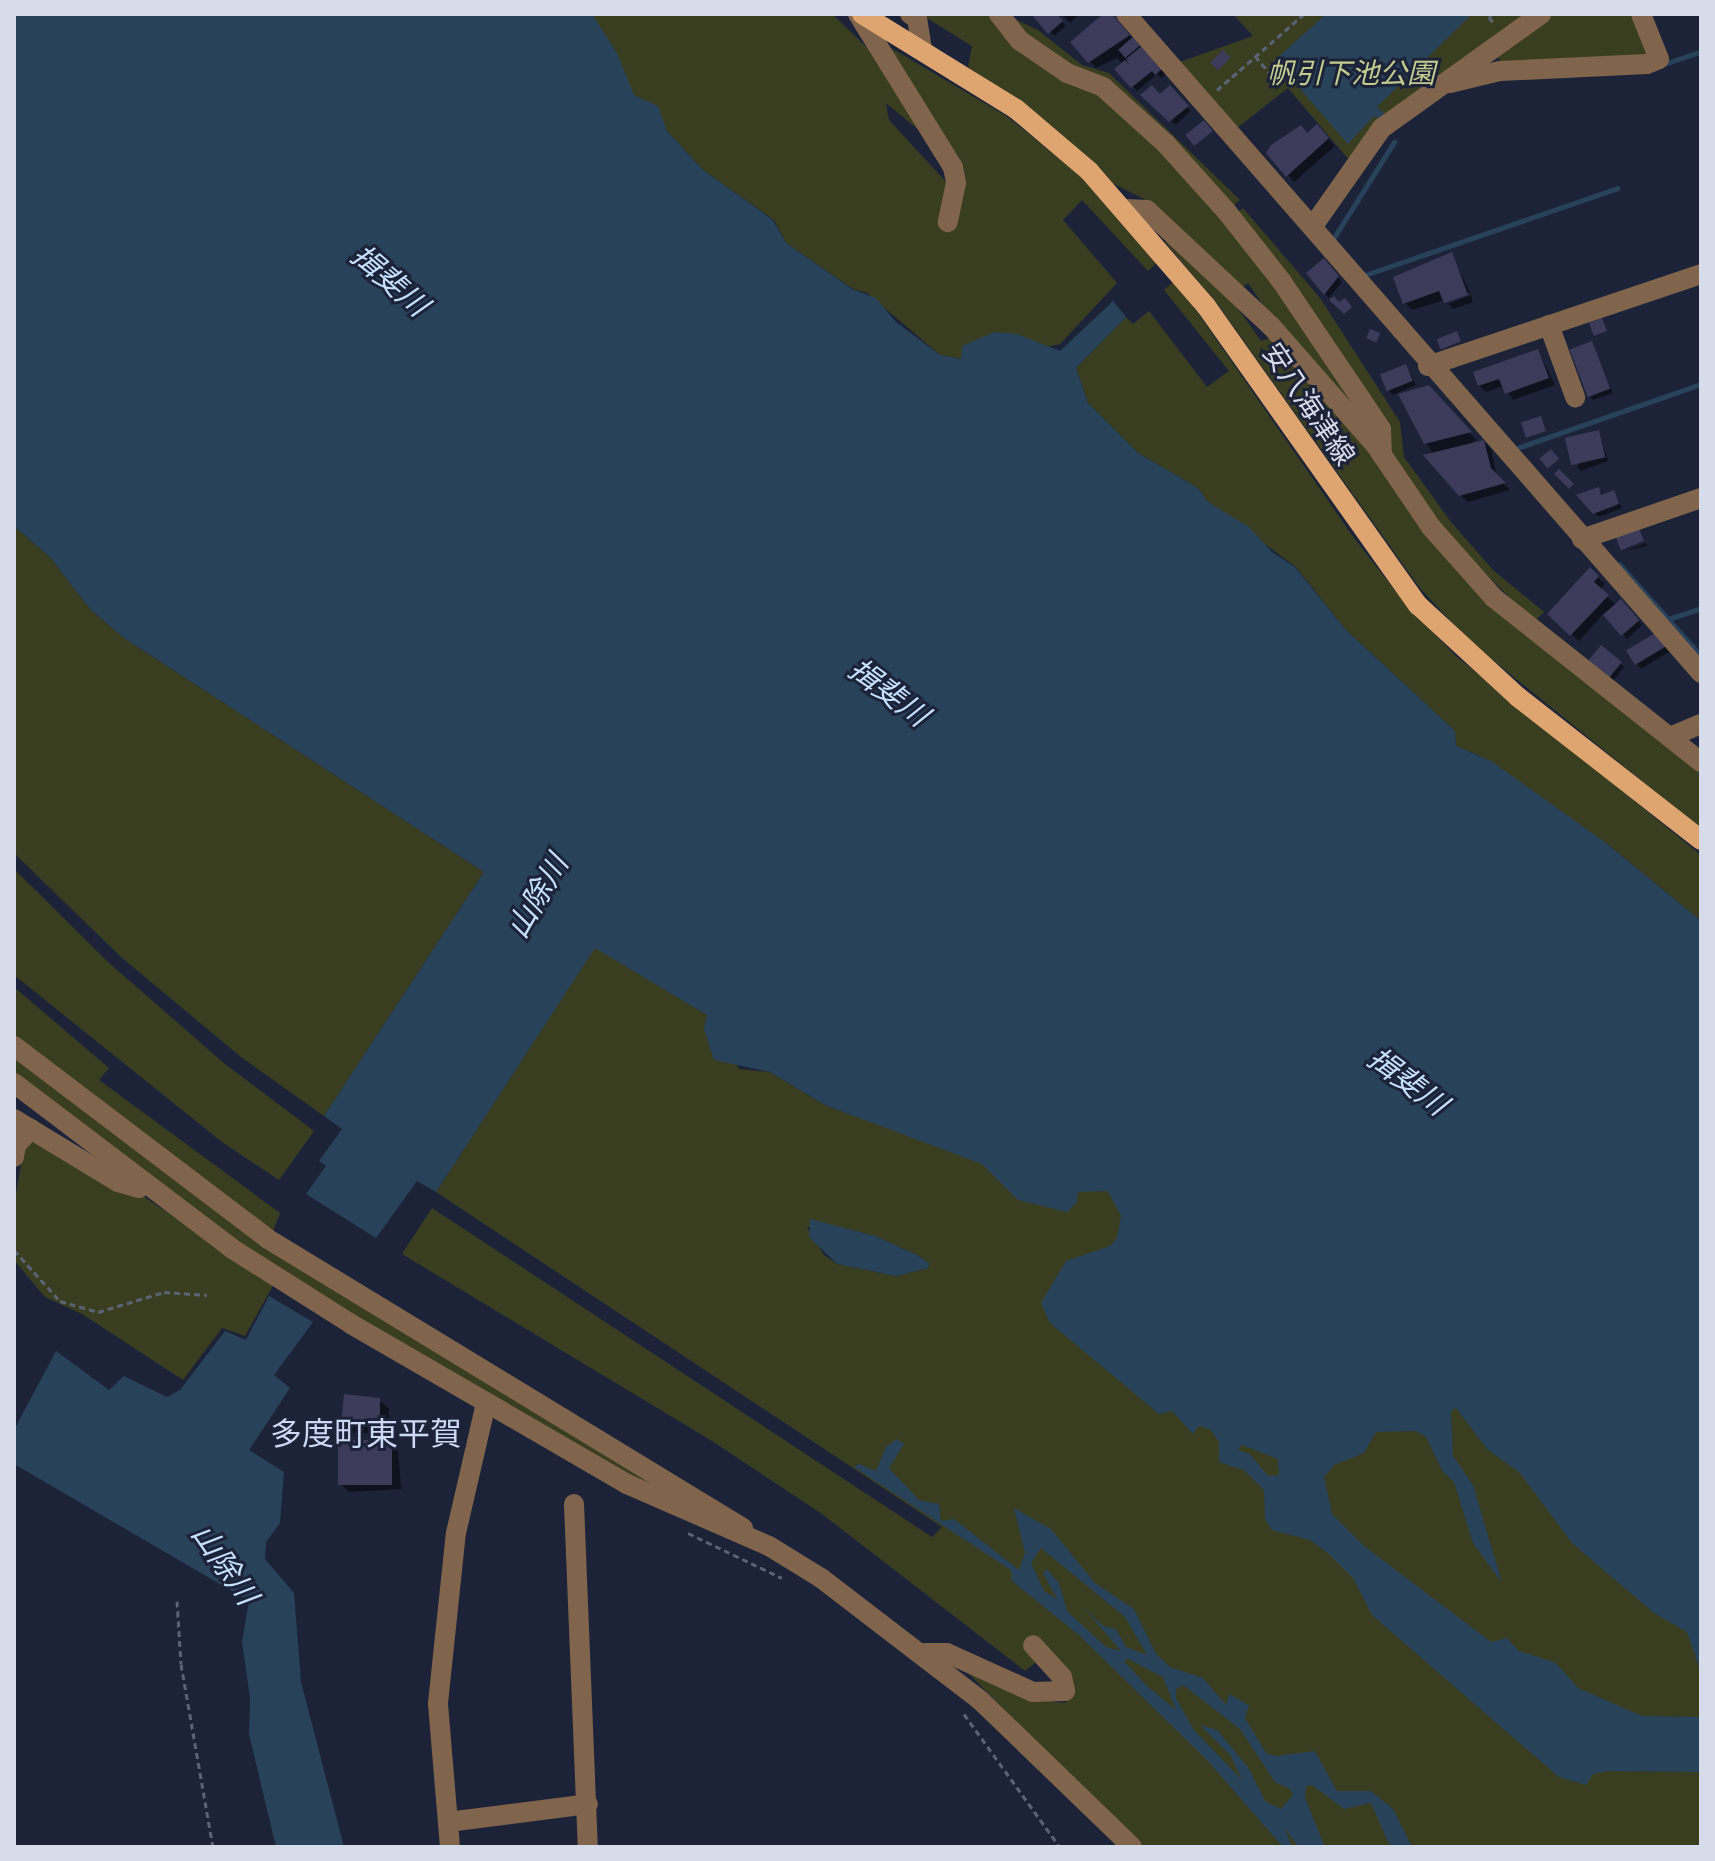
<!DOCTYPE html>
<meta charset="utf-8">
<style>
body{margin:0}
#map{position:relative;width:1715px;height:1861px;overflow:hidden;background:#1c2338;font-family:"IBM Plex Serif","Noto Sans JP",serif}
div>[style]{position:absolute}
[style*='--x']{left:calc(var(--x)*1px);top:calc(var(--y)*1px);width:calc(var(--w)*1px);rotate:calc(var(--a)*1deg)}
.green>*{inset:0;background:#3a3e20}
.water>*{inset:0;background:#28425a}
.shadow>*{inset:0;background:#0007;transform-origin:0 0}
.stream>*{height:5px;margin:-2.5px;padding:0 2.5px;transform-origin:2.5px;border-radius:2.5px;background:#28425a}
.building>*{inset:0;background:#3d3b5a;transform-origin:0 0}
.path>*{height:3px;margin-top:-1.5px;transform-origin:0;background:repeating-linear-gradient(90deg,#5b6274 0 6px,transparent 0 10px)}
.minor>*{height:20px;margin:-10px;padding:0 10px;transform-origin:10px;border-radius:10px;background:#80654c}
.major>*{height:20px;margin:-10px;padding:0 10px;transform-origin:10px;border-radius:10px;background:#dea571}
span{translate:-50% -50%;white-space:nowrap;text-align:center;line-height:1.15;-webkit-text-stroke:6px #1c2338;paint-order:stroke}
.park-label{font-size:28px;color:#c2cc8e;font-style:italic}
.street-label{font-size:28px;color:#d7dcea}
.water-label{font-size:30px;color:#c5e1fe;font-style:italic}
.quarter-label{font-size:32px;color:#cdd8f4}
.frame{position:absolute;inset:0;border:16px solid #d7dcea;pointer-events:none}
</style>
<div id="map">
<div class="green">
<div style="clip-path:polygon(592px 14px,832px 14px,878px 58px,933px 142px,886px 103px,889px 120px,948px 184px,966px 180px,962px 162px,886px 45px,1008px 117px,1077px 173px,1159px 261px,1148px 271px,1082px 200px,1063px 220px,1117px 283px,1060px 344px,1047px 347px,1017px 334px,992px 336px,961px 359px,940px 355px,867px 293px,853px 289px,786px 243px,774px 220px,703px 170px,634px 95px)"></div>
<div style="clip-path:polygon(920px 14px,989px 14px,1095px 89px,1159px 148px,1274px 282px,1375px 435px,1285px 337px,1248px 283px,1240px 289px,1150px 202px,1112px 183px,1019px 102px,968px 67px,972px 46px)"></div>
<div style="clip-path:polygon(1004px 14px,1038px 30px,1082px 65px,1109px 73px,1240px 200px,1233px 206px,1238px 212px,1243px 208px,1320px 298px,1400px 422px,1404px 457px,1451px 522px,1494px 571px,1544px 612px,1534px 622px,1438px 526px,1233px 215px)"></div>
<div style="clip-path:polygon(1233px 14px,1533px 14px,1351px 162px,1288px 88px,1237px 128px,1177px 63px,1253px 36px)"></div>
<div style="clip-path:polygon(1552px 14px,1636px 14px,1650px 52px,1645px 58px,1503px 65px,1494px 52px)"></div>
<div style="clip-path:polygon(1169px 239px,1227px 293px,1261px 341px,1270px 338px,1368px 444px,1426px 528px,1701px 771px,1701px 829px,1467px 639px,1419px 587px,1219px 306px,1165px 242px)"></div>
<div style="clip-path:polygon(1175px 280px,1354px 538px,1408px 607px,1456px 656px,1701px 855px,1701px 921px,1606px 843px,1478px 755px,1456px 746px,1455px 731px,1345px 629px,1296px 567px,1208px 502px,1198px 488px,1138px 453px,1088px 403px,1076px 368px,1126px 317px,1133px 324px,1149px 311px,1207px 387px,1229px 371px,1164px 290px)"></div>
<div style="clip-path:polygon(14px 526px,50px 557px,90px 609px,124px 638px,484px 872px,324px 1116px,241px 1057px,121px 957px,14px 853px)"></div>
<div style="clip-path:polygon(14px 869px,108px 962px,225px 1064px,314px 1131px,279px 1180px,222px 1142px,14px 975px)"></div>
<div style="clip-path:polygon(evenodd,595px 947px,707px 1015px,739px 1069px,770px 1072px,825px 1105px,913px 1137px,1084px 1168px,1442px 1388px,1701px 1637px,1701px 1847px,1142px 1847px,966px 1671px,1040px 1700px,1065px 1703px,1074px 1691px,1040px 1659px,1025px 1671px,822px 1514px,712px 1441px,402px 1254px,432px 1208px,932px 1537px,942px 1527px,436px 1192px,595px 947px,807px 1227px,839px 1227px,875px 1236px,917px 1255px,929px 1263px,928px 1268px,896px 1276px,837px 1264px,824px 1255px,807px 1227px)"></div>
<div style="clip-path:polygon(14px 987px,109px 1068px,99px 1080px,280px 1213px,273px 1231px,14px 1035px)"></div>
<div style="clip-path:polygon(14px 1052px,140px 1152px,726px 1519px,637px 1485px,252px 1255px,14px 1077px)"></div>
<div style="clip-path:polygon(31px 1137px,106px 1171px,274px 1284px,245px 1336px,222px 1328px,183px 1380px,82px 1314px,45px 1297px,14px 1260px,14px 1205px,25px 1141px)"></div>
</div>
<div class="water">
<div style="clip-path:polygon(evenodd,14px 14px,592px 14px,617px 53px,634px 95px,658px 106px,667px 131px,703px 170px,773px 220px,786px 243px,852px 289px,876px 298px,896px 322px,940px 355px,961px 359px,962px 346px,995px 332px,1017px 334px,1060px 351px,1113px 301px,1126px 317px,1076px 368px,1088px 403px,1138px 453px,1198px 488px,1208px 502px,1249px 527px,1272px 552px,1295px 567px,1345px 629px,1455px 731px,1456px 746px,1491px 761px,1606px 843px,1701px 921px,1701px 1673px,1687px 1632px,1654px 1613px,1572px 1543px,1520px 1473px,1487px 1449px,1456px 1408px,1451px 1411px,1453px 1456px,1473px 1485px,1502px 1583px,1473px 1543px,1454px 1482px,1443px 1472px,1426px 1437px,1416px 1431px,1376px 1432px,1364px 1453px,1334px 1465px,1324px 1477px,1332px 1514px,1364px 1546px,1491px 1642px,1507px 1638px,1519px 1651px,1556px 1663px,1578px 1688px,1642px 1716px,1701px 1717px,1701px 1772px,1608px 1771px,1593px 1774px,1586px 1785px,1559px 1777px,1372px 1615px,1353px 1578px,1328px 1553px,1310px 1540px,1272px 1530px,1265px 1519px,1264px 1490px,1244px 1470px,1219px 1462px,1219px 1442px,1210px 1429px,1199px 1426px,1193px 1434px,1172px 1411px,1159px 1414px,1050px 1323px,1041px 1303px,1066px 1261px,1110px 1246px,1117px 1238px,1121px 1216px,1108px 1191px,1078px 1192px,1077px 1202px,1067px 1212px,1018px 1200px,982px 1164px,825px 1105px,770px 1072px,714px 1060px,704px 1029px,707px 1015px,595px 948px,436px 1192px,417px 1181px,376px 1238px,306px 1194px,326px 1166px,319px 1161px,342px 1129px,324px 1116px,484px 872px,124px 638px,90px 609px,50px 557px,14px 526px,14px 14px,1242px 1445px,1278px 1459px,1279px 1475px,1268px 1476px,1250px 1454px,1238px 1450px,1242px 1445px)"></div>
<div style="clip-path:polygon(1326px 14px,1472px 14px,1377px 107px,1386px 115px,1380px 119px,1374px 116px,1348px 144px,1275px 60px)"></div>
<div style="clip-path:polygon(810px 1219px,875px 1236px,917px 1255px,929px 1263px,928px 1268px,896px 1276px,837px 1264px,809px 1237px)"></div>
<div style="clip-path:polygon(269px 1296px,313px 1322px,274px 1375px,290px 1388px,249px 1450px,284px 1472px,280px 1523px,266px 1542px,265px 1559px,294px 1593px,301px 1682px,344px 1847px,276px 1847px,249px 1734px,250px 1698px,242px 1642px,249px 1601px,14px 1464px,14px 1430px,56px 1351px,109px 1390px,124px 1376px,167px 1397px,180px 1390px,225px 1331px,246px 1340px)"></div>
<div style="clip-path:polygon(evenodd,897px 1439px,904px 1444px,889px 1468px,919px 1500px,939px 1504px,941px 1521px,954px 1519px,1019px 1570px,1025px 1553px,1014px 1508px,1051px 1529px,1095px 1583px,1134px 1609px,1156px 1654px,1170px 1667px,1203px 1678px,1226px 1705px,1229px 1694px,1249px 1705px,1245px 1718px,1266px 1753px,1276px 1756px,1315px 1751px,1337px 1791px,1371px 1791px,1393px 1809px,1412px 1847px,1393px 1847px,1388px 1842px,1371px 1803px,1344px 1809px,1312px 1785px,1306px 1786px,1305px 1798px,1325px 1847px,1298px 1847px,1285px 1828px,1292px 1847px,1283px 1847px,1207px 1760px,1079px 1635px,1012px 1581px,1011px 1570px,854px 1467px,859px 1464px,876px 1471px,886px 1447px,897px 1439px,1041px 1548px,1125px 1617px,1147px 1655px,1126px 1647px,1116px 1629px,1103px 1626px,1083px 1607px,1121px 1651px,1106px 1647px,1067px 1611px,1059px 1583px,1047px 1569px,1043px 1573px,1057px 1599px,1044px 1591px,1031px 1563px,1041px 1548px,897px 1439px,1128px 1659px,1163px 1677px,1176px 1710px,1146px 1685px,1124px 1661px,1128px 1659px,897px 1439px,1183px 1685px,1240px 1729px,1275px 1782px,1290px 1789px,1293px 1795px,1281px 1809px,1265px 1801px,1248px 1767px,1217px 1730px,1200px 1725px,1231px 1756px,1242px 1780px,1194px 1730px,1176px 1698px,1176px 1689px,1183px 1685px)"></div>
</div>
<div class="shadow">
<div style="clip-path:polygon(1034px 14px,1055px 14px,1066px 26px,1054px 36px)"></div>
<div style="clip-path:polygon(1062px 14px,1080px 14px,1070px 23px)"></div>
<div style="clip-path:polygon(1106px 14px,1110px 14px,1166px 74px,1161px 78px,1157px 74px,1137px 91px,1117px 69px,1123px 64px,1117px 58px,1096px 68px,1089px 61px)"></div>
<div style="left:1170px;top:88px;width:31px;height:21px;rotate:48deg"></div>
<div style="clip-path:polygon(1324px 134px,1335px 146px,1294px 182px,1288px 175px,1308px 135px)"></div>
<div style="clip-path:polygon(1451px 255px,1470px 292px,1412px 310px,1405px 303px)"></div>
<div style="clip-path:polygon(1328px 265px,1342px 282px,1329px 298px,1309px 274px)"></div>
<div style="clip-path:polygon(1471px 295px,1473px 302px,1453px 309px,1448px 304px)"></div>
<div style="clip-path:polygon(1591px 343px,1613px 393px,1593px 400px,1589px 396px)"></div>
<div style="clip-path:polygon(1538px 351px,1555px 385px,1513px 400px,1504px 386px,1486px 392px,1479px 385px)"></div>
<div style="clip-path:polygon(1406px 366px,1416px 385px,1393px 395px,1389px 391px)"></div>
<div style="clip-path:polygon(1436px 394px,1476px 440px,1467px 446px,1484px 442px,1491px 449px,1497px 477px,1510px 490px,1468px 502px,1460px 495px,1426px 443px)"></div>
<div style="clip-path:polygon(1599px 432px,1608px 461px,1581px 471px,1577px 467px)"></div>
<div style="clip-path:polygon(1598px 489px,1603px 496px,1613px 492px,1622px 508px,1599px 517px,1594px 513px)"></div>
<div style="clip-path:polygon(1646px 543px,1647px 546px,1624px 551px)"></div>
<div style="clip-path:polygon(1590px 570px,1605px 584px,1600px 590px,1617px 606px,1621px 602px,1642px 625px,1627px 639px,1604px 613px,1579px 641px,1550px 614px)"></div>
<div style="clip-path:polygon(1657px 634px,1669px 652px,1641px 669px,1637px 664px)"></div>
<div style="clip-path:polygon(1620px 663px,1624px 667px,1612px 682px,1594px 667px)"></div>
<div style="clip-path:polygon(379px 1400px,389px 1409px,389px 1433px,353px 1433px,343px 1423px)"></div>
<div style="clip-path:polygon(391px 1442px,398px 1449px,401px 1489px,349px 1492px,342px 1485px)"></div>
</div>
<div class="stream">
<div style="--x:1667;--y:63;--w:36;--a:-19"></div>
<div style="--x:1333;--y:239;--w:115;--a:-57.8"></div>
<div style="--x:1365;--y:275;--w:267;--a:-19"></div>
<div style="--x:1517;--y:448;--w:195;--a:-19.2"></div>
<div style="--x:1619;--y:564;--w:123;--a:48.3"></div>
<div style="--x:1668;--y:619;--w:35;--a:-18"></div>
</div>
<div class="building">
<div style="clip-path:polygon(1031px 14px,1057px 14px,1063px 21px,1048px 34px)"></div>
<div style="clip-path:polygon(1103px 14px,1112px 14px,1130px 35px,1088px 63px,1070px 42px)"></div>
<div style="left:1134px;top:36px;width:11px;height:21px;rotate:49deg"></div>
<div style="clip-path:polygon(1143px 45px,1163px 68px,1155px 75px,1152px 71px,1131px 88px,1114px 69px,1125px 60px,1129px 64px,1126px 59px)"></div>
<div style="left:1223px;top:50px;width:11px;height:18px;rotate:45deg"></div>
<div style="clip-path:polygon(1152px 85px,1160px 94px,1170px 85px,1189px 106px,1169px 122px,1140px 95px)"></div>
<div style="left:1204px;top:120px;width:14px;height:24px;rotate:51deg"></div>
<div style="clip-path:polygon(1317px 124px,1329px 138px,1286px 177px,1266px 153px,1271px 145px,1301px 125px,1307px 133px)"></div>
<div style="clip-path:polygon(1452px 252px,1468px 295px,1444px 303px,1439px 291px,1403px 304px,1393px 277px)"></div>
<div style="clip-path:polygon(1324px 258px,1339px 276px,1324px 295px,1306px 273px)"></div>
<div style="clip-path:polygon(1334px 296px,1339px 302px,1345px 298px,1352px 307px,1344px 314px,1329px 300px)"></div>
<div style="left:1602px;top:318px;width:14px;height:14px;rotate:69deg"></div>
<div style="left:1370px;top:329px;width:11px;height:10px;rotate:22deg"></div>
<div style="left:1457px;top:331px;width:11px;height:22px;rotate:68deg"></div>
<div style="left:1592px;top:341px;width:51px;height:24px;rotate:69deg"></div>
<div style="clip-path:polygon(1538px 349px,1549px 378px,1505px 394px,1499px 379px,1478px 386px,1473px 372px)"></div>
<div style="left:1406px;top:364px;width:18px;height:28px;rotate:68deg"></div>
<div style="clip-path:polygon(1429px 385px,1472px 432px,1424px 444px,1398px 394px)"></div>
<div style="left:1541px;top:416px;width:16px;height:21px;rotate:72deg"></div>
<div style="left:1599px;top:430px;width:28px;height:35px;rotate:77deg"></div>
<div style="clip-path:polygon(1484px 440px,1491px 468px,1506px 483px,1459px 496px,1423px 455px)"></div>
<div style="left:1551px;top:449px;width:13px;height:15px;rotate:51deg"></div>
<div style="left:1559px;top:469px;width:21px;height:7px;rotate:45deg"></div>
<div style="clip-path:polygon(1599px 487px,1601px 495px,1614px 490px,1619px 504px,1593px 514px,1576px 495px)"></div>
<div style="left:1638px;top:526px;width:16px;height:25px;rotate:68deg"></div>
<div style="clip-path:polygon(1590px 567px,1599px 576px,1594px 582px,1609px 595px,1570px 636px,1547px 614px)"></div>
<div style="left:1621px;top:599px;width:28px;height:24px;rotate:49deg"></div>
<div style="left:1657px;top:632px;width:17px;height:36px;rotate:59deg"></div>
<div style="left:1601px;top:645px;width:27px;height:23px;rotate:39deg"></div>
<div style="clip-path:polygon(344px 1394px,380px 1398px,380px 1424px,341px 1424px)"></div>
<div style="left:338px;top:1440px;width:54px;height:45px"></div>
</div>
<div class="path">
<div style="--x:1492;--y:14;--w:4;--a:135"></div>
<div style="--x:1489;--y:17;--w:10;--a:53"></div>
<div style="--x:1255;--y:56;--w:38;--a:49"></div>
<div style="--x:1217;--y:90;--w:116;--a:-41.1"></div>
<div style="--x:14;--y:1250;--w:69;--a:48"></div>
<div style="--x:60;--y:1301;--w:40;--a:16"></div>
<div style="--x:98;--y:1312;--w:69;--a:-16.9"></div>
<div style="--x:164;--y:1292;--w:43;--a:4"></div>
<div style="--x:688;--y:1533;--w:104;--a:25.6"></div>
<div style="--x:177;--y:1601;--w:63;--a:86.4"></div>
<div style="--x:181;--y:1664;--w:186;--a:80.1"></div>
<div style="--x:964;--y:1714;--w:164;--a:54.2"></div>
</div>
<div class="minor">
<div style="--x:858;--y:14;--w:180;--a:58.2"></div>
<div style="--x:953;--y:167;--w:16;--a:79"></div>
<div style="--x:956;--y:183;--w:40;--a:102"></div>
<div style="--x:910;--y:14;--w:8;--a:30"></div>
<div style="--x:917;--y:18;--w:30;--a:81"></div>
<div style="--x:999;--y:14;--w:33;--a:52"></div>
<div style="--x:1019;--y:40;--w:58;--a:34.5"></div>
<div style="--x:1067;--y:73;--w:39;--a:21"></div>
<div style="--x:1103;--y:87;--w:85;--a:42.1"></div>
<div style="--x:1166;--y:144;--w:91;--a:48.1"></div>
<div style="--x:1227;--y:212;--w:89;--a:51.8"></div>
<div style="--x:1282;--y:282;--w:177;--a:56"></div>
<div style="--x:1381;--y:429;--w:26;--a:88"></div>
<div style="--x:1126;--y:14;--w:875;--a:48.89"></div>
<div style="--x:1450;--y:83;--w:51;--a:-13.5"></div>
<div style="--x:1500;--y:71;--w:147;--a:-2.7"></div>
<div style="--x:1647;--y:64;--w:13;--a:-23"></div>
<div style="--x:1659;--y:59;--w:48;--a:-111.8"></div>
<div style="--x:1126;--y:209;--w:21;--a:3"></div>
<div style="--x:1147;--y:210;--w:171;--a:43.1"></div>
<div style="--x:1272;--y:327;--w:158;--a:48.8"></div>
<div style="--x:1376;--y:446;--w:98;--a:55.8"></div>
<div style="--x:1431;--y:527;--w:95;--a:48.4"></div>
<div style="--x:1494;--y:598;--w:264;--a:38.4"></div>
<div style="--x:1313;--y:226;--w:120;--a:-54.9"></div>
<div style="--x:1382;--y:128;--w:196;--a:-35.6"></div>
<div style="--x:1549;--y:325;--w:77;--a:70.1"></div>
<div style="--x:1428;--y:366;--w:288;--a:-18.6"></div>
<div style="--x:1582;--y:539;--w:126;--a:-19"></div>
<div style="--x:1670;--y:737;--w:34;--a:-23"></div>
<div style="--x:14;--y:1046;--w:319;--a:37.2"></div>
<div style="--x:268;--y:1239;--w:556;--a:31.32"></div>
<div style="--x:14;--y:1083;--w:273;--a:37.2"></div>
<div style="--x:231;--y:1248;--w:142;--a:32.3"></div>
<div style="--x:351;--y:1324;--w:319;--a:30.1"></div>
<div style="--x:627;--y:1484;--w:155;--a:23.6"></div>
<div style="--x:769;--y:1546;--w:61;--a:31.6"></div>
<div style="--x:821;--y:1578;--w:200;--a:37.5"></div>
<div style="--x:980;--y:1700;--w:211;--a:44"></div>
<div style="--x:14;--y:1119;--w:122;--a:31.2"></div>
<div style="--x:118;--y:1182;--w:22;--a:16"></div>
<div style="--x:14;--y:1157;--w:12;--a:-81"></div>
<div style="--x:16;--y:1145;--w:22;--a:-47"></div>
<div style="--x:574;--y:1504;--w:343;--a:87.7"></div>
<div style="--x:925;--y:1653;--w:22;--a:0"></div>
<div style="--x:947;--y:1653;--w:94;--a:24.4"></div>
<div style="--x:1033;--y:1692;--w:32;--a:-2"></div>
<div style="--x:1065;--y:1691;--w:14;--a:-102"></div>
<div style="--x:1062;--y:1677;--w:43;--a:-132.2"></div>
<div style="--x:448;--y:1822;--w:141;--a:-7.3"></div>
<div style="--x:450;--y:1847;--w:144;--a:-94.8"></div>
<div style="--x:438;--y:1703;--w:171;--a:-84"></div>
<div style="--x:456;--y:1533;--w:133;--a:-77"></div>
</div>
<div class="major">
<div style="--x:862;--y:14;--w:181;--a:31.7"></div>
<div style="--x:1016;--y:109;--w:96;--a:40.3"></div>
<div style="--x:1089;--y:171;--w:179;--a:49.1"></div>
<div style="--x:1206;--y:306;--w:367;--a:54.7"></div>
<div style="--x:1418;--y:605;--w:136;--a:42.6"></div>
<div style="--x:1518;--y:697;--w:232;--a:38"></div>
</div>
<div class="park-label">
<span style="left:1351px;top:73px">帆引下池公園</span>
</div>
<div class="street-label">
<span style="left:1309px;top:404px;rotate:56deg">安八海津線</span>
</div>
<div class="water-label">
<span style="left:390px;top:280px;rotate:41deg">揖斐川</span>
<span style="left:889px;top:692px;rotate:37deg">揖斐川</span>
<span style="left:537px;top:896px;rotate:-60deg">山除川</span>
<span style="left:1408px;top:1081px;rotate:37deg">揖斐川</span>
<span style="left:225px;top:1564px;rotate:55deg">山除川</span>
</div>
<div class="quarter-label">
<span style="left:366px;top:1433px">多度町東平賀</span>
</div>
<div class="frame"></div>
</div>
